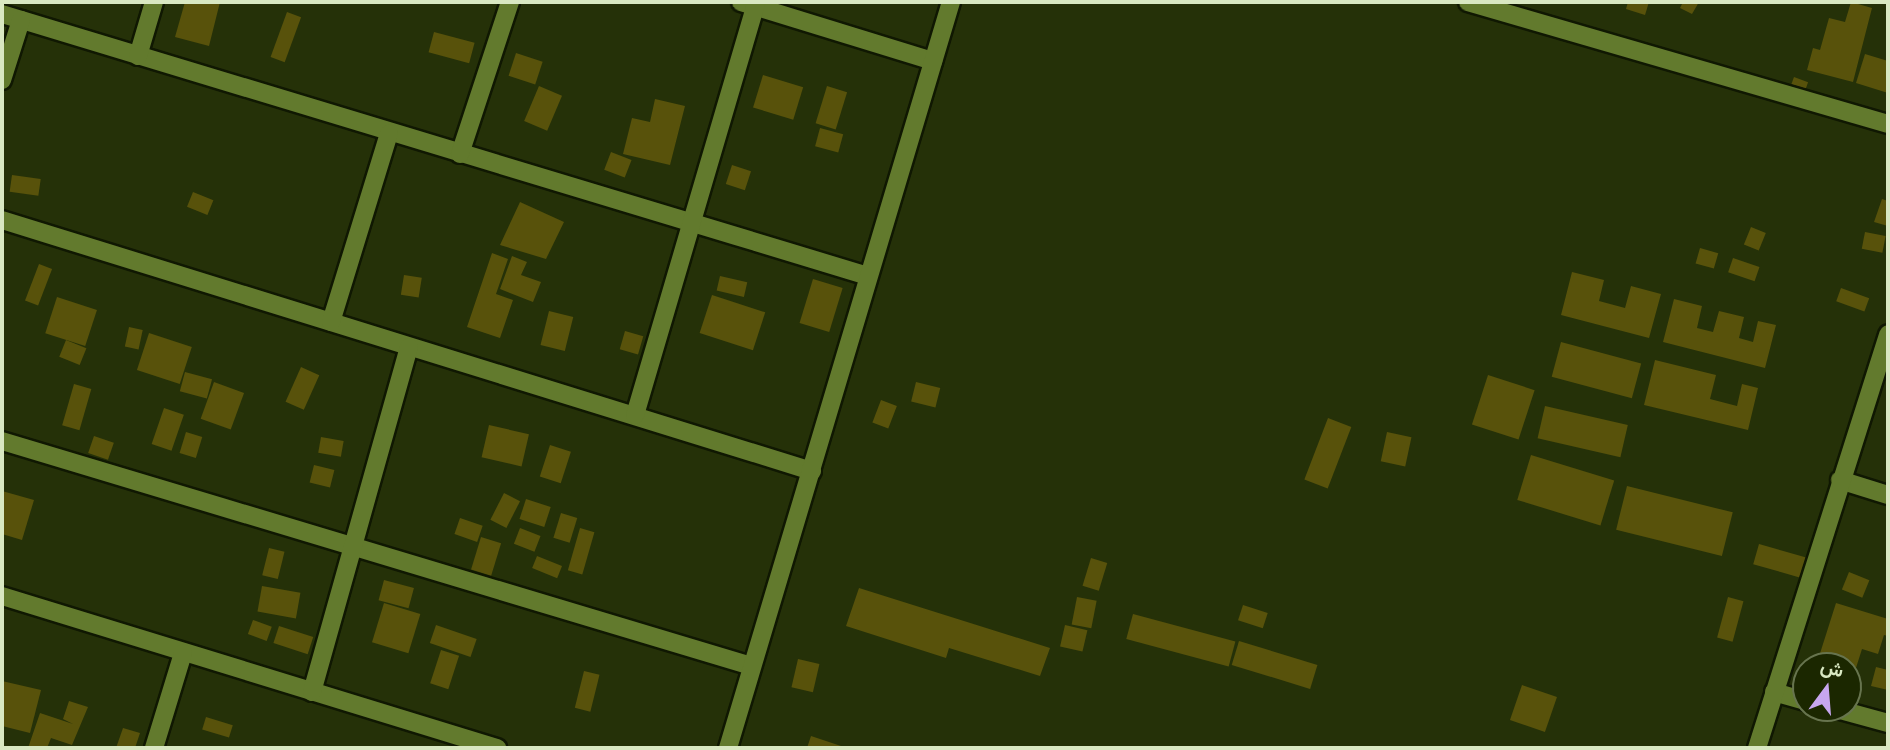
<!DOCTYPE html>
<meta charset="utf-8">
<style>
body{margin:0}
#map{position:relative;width:1890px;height:750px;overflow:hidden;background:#253108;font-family:"DM Sans",Vazirmatn,sans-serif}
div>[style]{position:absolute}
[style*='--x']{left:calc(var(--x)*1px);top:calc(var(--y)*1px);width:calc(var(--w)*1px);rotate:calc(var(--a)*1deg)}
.building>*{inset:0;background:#58520b;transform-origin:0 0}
.roads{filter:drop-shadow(2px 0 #101802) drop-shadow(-2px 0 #101802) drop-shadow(0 2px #101802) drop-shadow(0 -2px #101802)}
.minor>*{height:18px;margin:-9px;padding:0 9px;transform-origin:9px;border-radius:9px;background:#627a2d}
span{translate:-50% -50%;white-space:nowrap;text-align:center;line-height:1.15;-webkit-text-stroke:7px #1b2700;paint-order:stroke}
.frame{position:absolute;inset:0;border:4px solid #d9e8c2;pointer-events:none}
.north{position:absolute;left:1792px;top:652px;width:70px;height:70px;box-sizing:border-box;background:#1b2700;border:2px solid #67744e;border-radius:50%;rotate:16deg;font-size:19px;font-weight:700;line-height:28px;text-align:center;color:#d9e8c2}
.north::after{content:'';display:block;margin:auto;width:24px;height:32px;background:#c7a6ef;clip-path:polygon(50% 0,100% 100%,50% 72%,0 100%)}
</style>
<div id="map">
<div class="building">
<div style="clip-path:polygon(185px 2px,220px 2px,209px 46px,175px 37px)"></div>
<div style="clip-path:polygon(1628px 2px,1649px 2px,1645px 15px,1626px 9px)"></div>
<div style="clip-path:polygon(1683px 2px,1699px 2px,1692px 14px,1680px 8px)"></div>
<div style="clip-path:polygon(1851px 2px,1872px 8px,1853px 82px,1807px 70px,1813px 48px,1820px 50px,1829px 18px,1845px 22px)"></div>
<div style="left:287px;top:12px;width:15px;height:48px;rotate:20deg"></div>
<div style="left:434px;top:32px;width:42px;height:21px;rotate:15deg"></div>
<div style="left:516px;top:53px;width:28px;height:24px;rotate:18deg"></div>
<div style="clip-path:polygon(1865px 54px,1888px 61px,1888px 93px,1856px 83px)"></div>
<div style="left:763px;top:75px;width:42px;height:34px;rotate:17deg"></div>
<div style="left:1794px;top:77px;width:15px;height:28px;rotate:20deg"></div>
<div style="left:539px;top:86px;width:25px;height:38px;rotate:23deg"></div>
<div style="left:827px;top:86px;width:21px;height:39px;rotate:17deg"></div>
<div style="clip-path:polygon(655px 99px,685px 106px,670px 165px,623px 154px,632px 118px,650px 122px)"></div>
<div style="left:820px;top:128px;width:24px;height:19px;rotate:15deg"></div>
<div style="left:611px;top:152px;width:22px;height:19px;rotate:21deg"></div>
<div style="left:732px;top:165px;width:20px;height:20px;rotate:18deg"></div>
<div style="left:12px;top:175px;width:29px;height:17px;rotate:8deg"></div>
<div style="left:193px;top:192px;width:22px;height:16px;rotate:22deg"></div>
<div style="clip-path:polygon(1882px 199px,1888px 201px,1888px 226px,1874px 222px)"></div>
<div style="clip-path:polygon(520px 202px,564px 222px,546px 259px,500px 245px)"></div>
<div style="left:1751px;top:227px;width:16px;height:19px;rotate:22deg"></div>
<div style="left:1865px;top:232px;width:21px;height:17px;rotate:11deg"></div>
<div style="left:1700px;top:248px;width:19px;height:16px;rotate:16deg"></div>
<div style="clip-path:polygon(492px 253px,508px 259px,496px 294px,513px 300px,500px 338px,467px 327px)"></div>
<div style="clip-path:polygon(512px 256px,527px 262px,521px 275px,541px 282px,533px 302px,500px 289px)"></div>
<div style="left:1733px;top:258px;width:28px;height:15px;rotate:19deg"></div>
<div style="left:39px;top:264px;width:14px;height:39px;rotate:21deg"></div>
<div style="clip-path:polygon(1572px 272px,1604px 280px,1599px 301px,1625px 308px,1631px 286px,1661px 294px,1649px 338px,1561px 315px)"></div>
<div style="left:404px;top:275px;width:18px;height:20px;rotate:9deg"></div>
<div style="left:720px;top:276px;width:28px;height:15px;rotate:13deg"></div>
<div style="left:813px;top:279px;width:31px;height:46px;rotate:17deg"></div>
<div style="left:1841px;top:288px;width:30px;height:14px;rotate:20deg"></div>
<div style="left:712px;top:295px;width:56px;height:40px;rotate:18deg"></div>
<div style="left:57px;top:297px;width:42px;height:38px;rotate:18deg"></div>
<div style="clip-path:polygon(1674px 299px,1702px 306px,1697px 328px,1713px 332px,1719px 311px,1744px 317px,1739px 338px,1753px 342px,1758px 321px,1776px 325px,1765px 368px,1663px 342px)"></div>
<div style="left:549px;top:311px;width:25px;height:35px;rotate:14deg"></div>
<div style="left:129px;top:327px;width:14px;height:20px;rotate:12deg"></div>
<div style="left:625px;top:331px;width:19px;height:19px;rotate:16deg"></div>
<div style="left:149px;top:333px;width:45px;height:39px;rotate:18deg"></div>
<div style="left:66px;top:340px;width:22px;height:18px;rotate:22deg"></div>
<div style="left:1561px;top:342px;width:83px;height:36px;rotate:15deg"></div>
<div style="clip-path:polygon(1655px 360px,1716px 375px,1710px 399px,1737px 406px,1742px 384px,1758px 388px,1748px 430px,1644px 405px)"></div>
<div style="left:301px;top:367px;width:20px;height:38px;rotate:24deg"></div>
<div style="left:185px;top:372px;width:28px;height:20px;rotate:15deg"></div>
<div style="left:1488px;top:375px;width:49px;height:52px;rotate:18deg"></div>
<div style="left:214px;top:382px;width:32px;height:39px;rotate:20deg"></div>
<div style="left:916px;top:382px;width:25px;height:20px;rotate:14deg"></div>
<div style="left:74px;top:384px;width:18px;height:43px;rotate:16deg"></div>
<div style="left:881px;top:400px;width:17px;height:24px;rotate:21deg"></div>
<div style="left:1545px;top:406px;width:85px;height:33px;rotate:13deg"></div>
<div style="left:164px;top:408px;width:21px;height:38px;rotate:19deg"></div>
<div style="left:1328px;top:418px;width:25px;height:66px;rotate:21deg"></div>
<div style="left:489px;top:425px;width:41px;height:33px;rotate:13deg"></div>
<div style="left:186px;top:432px;width:17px;height:22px;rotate:17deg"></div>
<div style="left:1387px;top:432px;width:25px;height:30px;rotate:12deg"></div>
<div style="left:94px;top:436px;width:21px;height:18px;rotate:19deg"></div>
<div style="left:321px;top:437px;width:23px;height:16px;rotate:10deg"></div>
<div style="left:550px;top:445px;width:22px;height:33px;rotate:18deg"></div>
<div style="left:1531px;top:455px;width:87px;height:47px;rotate:17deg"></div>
<div style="left:314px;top:465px;width:21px;height:18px;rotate:14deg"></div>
<div style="left:1627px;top:486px;width:109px;height:45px;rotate:14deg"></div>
<div style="clip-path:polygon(2px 491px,34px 500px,22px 540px,2px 534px)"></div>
<div style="left:504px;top:493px;width:18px;height:30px;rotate:27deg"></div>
<div style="left:526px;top:499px;width:26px;height:21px;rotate:18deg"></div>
<div style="left:561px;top:513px;width:17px;height:26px;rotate:17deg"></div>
<div style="left:460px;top:518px;width:24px;height:17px;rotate:19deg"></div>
<div style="left:520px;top:528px;width:22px;height:17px;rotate:21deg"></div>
<div style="left:580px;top:528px;width:15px;height:44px;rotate:16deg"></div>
<div style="left:481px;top:537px;width:21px;height:34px;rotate:17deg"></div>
<div style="left:1759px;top:544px;width:50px;height:21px;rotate:16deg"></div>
<div style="left:269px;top:548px;width:16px;height:28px;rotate:14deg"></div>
<div style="left:537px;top:556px;width:27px;height:13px;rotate:22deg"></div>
<div style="left:1091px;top:558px;width:17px;height:29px;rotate:17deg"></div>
<div style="left:1849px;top:572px;width:22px;height:19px;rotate:22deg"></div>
<div style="left:384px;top:580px;width:31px;height:21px;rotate:15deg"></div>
<div style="left:262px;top:586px;width:39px;height:26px;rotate:10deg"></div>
<div style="clip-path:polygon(859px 588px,1050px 648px,1040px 676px,949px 648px,946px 658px,846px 626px)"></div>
<div style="left:1077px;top:597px;width:20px;height:28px;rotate:11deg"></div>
<div style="left:1728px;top:597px;width:16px;height:42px;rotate:15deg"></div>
<div style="left:384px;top:603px;width:38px;height:41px;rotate:17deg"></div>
<div style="clip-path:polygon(1836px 603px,1888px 619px,1888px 636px,1884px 635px,1878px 654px,1862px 649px,1849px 690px,1848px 666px,1816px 666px)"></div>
<div style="left:1243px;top:605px;width:26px;height:16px;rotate:18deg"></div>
<div style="left:1133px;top:614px;width:106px;height:26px;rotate:15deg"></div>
<div style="left:253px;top:620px;width:20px;height:15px;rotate:20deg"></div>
<div style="left:436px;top:625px;width:43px;height:19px;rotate:19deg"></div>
<div style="left:1065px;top:625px;width:23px;height:22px;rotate:13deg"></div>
<div style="left:279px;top:626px;width:36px;height:18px;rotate:18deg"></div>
<div style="left:1239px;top:641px;width:82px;height:25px;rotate:17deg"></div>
<div style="left:441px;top:650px;width:19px;height:35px;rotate:18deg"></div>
<div style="left:798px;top:659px;width:22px;height:29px;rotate:13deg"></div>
<div style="clip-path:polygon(1876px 667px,1888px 670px,1888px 690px,1871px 686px)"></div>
<div style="left:584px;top:671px;width:16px;height:38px;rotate:14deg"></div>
<div style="clip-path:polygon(2px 681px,41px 690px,30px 733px,2px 726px)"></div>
<div style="left:1522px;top:685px;width:37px;height:37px;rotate:19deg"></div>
<div style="clip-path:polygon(69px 701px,88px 707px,72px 745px,51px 738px,47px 748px,28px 748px,40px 713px,73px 724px,63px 719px)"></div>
<div style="left:206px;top:717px;width:28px;height:13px;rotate:17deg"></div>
<div style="clip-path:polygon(123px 728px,140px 733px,135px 748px,116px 748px)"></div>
<div style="clip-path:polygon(811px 736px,847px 748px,807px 748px)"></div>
</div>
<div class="roads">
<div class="minor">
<div style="--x:741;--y:2;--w:201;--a:17.1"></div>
<div style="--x:1468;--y:2;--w:437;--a:16.2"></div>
<div style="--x:2;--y:14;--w:905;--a:16.83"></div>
<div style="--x:138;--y:56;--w:56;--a:-73.5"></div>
<div style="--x:2;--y:80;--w:63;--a:-72.4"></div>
<div style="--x:460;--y:154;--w:160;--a:-71.8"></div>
<div style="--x:2;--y:220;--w:848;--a:17.22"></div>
<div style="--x:331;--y:322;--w:197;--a:-72.9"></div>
<div style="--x:635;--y:415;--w:426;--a:-73.6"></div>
<div style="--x:2;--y:441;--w:782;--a:16.72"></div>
<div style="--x:1840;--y:480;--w:50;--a:17.4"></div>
<div style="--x:2;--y:596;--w:518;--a:17.07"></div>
<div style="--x:312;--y:692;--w:358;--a:-74.3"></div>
<div style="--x:1774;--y:692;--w:33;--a:16"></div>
<div style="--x:1833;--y:708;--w:57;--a:15.3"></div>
<div style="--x:154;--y:748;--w:99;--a:-73"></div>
<div style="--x:728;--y:748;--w:779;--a:-73.36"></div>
<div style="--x:1757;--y:748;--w:434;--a:-72.4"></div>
</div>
</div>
<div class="frame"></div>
<div class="north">ش</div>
</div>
